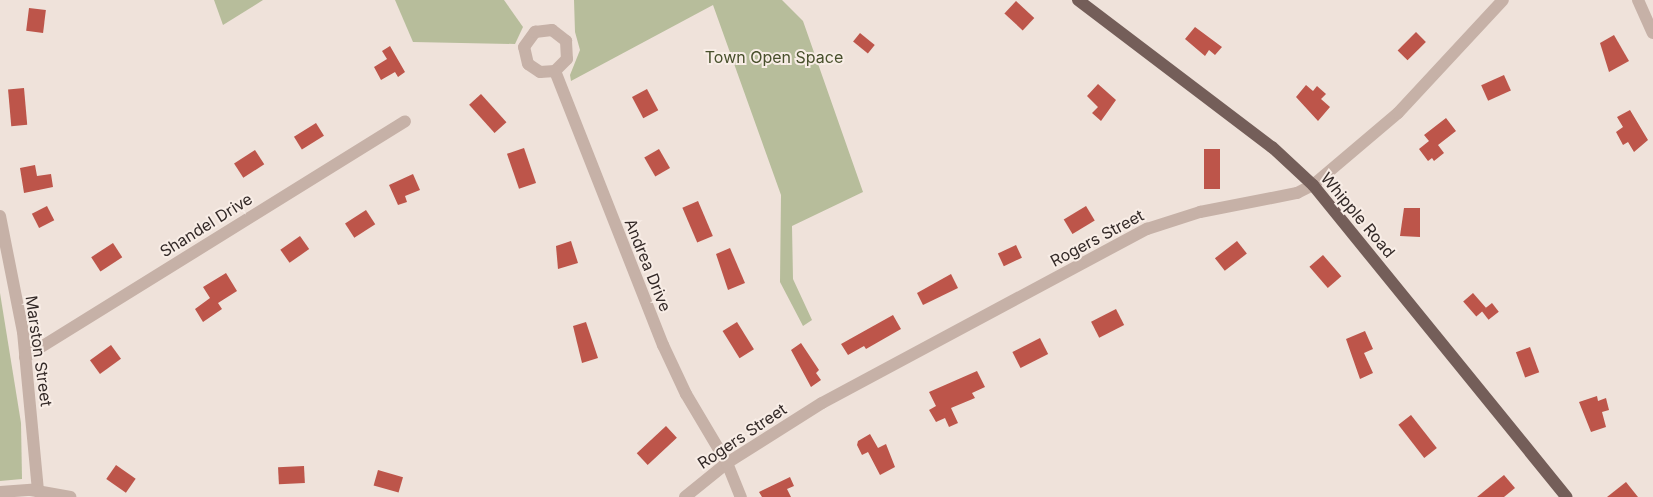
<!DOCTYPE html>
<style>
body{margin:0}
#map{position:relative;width:1653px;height:497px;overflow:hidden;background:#efe2da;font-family:Inter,sans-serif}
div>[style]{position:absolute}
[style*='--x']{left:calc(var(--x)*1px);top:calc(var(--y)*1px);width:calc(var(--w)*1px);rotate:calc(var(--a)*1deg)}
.green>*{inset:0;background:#b7bd9b}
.building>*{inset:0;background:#bd554a;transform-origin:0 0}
.minor>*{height:12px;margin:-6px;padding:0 6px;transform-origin:6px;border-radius:6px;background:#c6b1a7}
.major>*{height:12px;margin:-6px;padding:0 6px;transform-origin:6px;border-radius:6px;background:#745e59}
span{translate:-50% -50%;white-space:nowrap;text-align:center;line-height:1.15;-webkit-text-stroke:4px #f8ede6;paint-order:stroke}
.park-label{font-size:16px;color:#48502c}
.street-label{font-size:16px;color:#332927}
</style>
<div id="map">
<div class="green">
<div style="clip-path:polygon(214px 0,263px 0,223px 25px)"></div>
<div style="clip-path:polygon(395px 0,504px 0,523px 27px,515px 44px,413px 42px)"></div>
<div style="clip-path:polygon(574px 0,782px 0,803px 21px,863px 192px,792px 226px,793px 279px,812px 320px,803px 326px,780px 282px,781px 195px,713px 5px,571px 81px,570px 75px,580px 50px,575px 32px)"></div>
<div style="clip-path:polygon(0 293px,21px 423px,22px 479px,0 481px)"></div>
</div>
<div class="building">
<div style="left:1016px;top:1px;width:25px;height:17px;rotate:43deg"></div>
<div style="left:29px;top:8px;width:17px;height:23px;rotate:7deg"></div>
<div style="clip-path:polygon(1195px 27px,1222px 47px,1215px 55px,1209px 50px,1205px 56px,1185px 39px)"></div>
<div style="left:1416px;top:32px;width:14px;height:26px;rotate:45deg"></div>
<div style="left:860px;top:33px;width:19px;height:11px;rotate:39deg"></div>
<div style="clip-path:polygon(1614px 35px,1629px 61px,1609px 72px,1600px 43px)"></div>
<div style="clip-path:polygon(390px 46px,405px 72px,398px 77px,395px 72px,381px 80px,374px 67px,387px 59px,382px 51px)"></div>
<div style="left:1504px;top:75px;width:17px;height:25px;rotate:66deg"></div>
<div style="clip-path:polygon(1098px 84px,1116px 100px,1101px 121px,1092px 113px,1098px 107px,1087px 96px)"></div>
<div style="clip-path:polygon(1306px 85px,1313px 91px,1317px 86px,1326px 94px,1321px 99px,1330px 107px,1318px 121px,1296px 97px)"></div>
<div style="left:24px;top:88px;width:37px;height:16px;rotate:85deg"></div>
<div style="left:647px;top:89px;width:24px;height:17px;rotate:62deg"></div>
<div style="left:481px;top:94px;width:38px;height:16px;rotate:48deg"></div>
<div style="clip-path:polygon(1630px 110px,1648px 140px,1634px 152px,1628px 142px,1623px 145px,1616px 132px,1623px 127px,1617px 117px)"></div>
<div style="clip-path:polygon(1446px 118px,1456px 131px,1438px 145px,1444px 153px,1434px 161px,1432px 158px,1428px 161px,1419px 149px,1429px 141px,1424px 135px)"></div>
<div style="left:316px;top:123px;width:15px;height:26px;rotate:58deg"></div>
<div style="left:524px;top:148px;width:37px;height:18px;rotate:71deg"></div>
<div style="left:659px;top:149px;width:22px;height:17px;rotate:60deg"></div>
<div style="left:1204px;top:149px;width:16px;height:40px"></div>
<div style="left:255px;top:150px;width:17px;height:25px;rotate:57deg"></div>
<div style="clip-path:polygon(35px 165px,37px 176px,51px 174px,53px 187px,24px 193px,20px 168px)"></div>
<div style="clip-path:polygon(413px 174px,420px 190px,405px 196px,407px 202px,398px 205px,389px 185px)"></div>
<div style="left:698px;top:201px;width:38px;height:17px;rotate:67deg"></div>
<div style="left:47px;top:206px;width:16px;height:17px;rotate:63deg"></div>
<div style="left:1086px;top:206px;width:17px;height:26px;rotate:59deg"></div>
<div style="clip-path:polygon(1404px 208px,1420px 208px,1420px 237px,1400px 236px)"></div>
<div style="left:366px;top:210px;width:17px;height:25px;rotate:57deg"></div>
<div style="left:300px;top:236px;width:16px;height:24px;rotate:55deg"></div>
<div style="clip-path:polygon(571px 241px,578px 263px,558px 269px,556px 246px)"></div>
<div style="left:1237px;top:241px;width:16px;height:28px;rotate:52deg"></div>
<div style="left:113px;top:243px;width:17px;height:26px;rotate:57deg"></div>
<div style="left:1016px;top:245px;width:14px;height:20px;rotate:65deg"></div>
<div style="clip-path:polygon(730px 248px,745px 283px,728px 290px,716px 254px)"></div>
<div style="left:1323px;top:255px;width:28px;height:18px;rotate:49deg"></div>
<div style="clip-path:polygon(226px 273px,237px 291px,218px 303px,222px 309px,203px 322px,195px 309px,210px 298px,203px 287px)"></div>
<div style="clip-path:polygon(951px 274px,958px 288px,923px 305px,917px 293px)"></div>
<div style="left:1473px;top:293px;width:20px;height:13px;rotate:49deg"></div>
<div style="left:1492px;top:303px;width:11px;height:13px;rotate:52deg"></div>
<div style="left:1116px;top:309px;width:18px;height:28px;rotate:63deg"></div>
<div style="clip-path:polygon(893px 315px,901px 329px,866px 349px,864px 346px,848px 355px,841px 344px)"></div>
<div style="clip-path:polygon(586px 322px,598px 358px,582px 363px,573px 326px)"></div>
<div style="left:737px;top:322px;width:32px;height:17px;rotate:58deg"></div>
<div style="clip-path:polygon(1365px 331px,1373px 349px,1364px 353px,1373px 373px,1360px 379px,1346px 339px)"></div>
<div style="left:1040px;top:338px;width:18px;height:31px;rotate:63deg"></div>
<div style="clip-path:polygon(801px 343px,819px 370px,816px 373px,821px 380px,811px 387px,791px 350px)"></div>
<div style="left:111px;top:345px;width:17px;height:26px;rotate:54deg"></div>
<div style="left:1530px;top:347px;width:27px;height:15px;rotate:70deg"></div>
<div style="clip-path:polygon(977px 371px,985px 387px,972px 393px,975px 398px,951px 408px,958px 423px,949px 427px,945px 418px,936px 422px,929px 410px,936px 406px,929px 392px)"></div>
<div style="clip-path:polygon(1597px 396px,1598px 401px,1606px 398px,1609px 410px,1602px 412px,1606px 427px,1591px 432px,1579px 402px)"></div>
<div style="left:1411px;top:415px;width:42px;height:16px;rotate:52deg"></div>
<div style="left:666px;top:426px;width:16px;height:40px;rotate:47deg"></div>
<div style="clip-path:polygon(870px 434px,878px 448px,886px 444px,895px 467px,880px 475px,868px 452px,862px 455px,857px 445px,858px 441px)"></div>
<div style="left:116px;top:465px;width:24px;height:17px;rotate:35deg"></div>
<div style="left:304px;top:466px;width:17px;height:26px;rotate:87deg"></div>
<div style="left:378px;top:470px;width:26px;height:16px;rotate:16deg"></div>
<div style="clip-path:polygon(1504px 475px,1515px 488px,1504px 497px,1477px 497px)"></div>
<div style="clip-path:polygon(790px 477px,794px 486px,787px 489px,791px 497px,762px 497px,759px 492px)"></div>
<div style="clip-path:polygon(1626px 482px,1638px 497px,1607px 497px)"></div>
</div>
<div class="minor">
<div style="--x:1638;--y:0;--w:36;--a:66"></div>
<div style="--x:555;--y:71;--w:15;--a:176"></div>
<div style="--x:540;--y:72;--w:14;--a:-146"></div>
<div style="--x:528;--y:64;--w:17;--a:-103"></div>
<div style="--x:524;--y:47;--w:19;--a:-54"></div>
<div style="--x:535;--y:32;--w:17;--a:-7"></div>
<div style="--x:552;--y:30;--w:18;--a:38"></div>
<div style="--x:566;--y:41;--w:18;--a:87"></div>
<div style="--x:567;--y:59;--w:17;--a:135"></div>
<div style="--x:555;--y:71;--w:295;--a:68.5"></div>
<div style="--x:663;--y:345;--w:54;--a:64.9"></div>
<div style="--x:686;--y:394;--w:80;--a:59.3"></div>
<div style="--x:727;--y:463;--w:37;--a:68"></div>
<div style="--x:0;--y:216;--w:118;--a:78.8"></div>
<div style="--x:23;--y:332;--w:160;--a:84.6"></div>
<div style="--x:25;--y:357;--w:447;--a:-31.8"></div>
<div style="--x:0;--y:492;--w:31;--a:-4"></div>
<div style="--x:31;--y:490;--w:40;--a:10"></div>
<div style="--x:685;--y:497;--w:54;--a:-39"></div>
<div style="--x:727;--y:463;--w:112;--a:-32.3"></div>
<div style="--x:822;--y:403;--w:369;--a:-28.2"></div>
<div style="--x:1147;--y:229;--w:56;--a:-17.8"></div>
<div style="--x:1200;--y:212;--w:99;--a:-11.1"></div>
<div style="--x:1297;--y:193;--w:18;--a:-27"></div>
<div style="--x:1313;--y:185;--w:111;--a:-40.3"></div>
<div style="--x:1398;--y:113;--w:154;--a:-47.1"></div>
</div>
<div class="major">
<div style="--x:1078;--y:0;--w:243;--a:37.2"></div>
<div style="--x:1272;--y:147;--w:56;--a:42.8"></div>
<div style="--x:1313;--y:185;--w:402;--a:50.9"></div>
</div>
<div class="park-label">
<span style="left:774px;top:57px">Town Open Space</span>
</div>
<div class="street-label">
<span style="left:1358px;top:215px;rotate:50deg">Whipple Road</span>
<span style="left:206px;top:225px;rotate:-32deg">Shandel Drive</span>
<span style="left:1097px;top:238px;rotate:-28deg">Rogers Street</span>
<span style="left:648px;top:265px;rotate:68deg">Andrea Drive</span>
<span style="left:39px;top:351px;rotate:82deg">Marston Street</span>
<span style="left:742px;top:436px;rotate:-34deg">Rogers Street</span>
</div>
</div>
